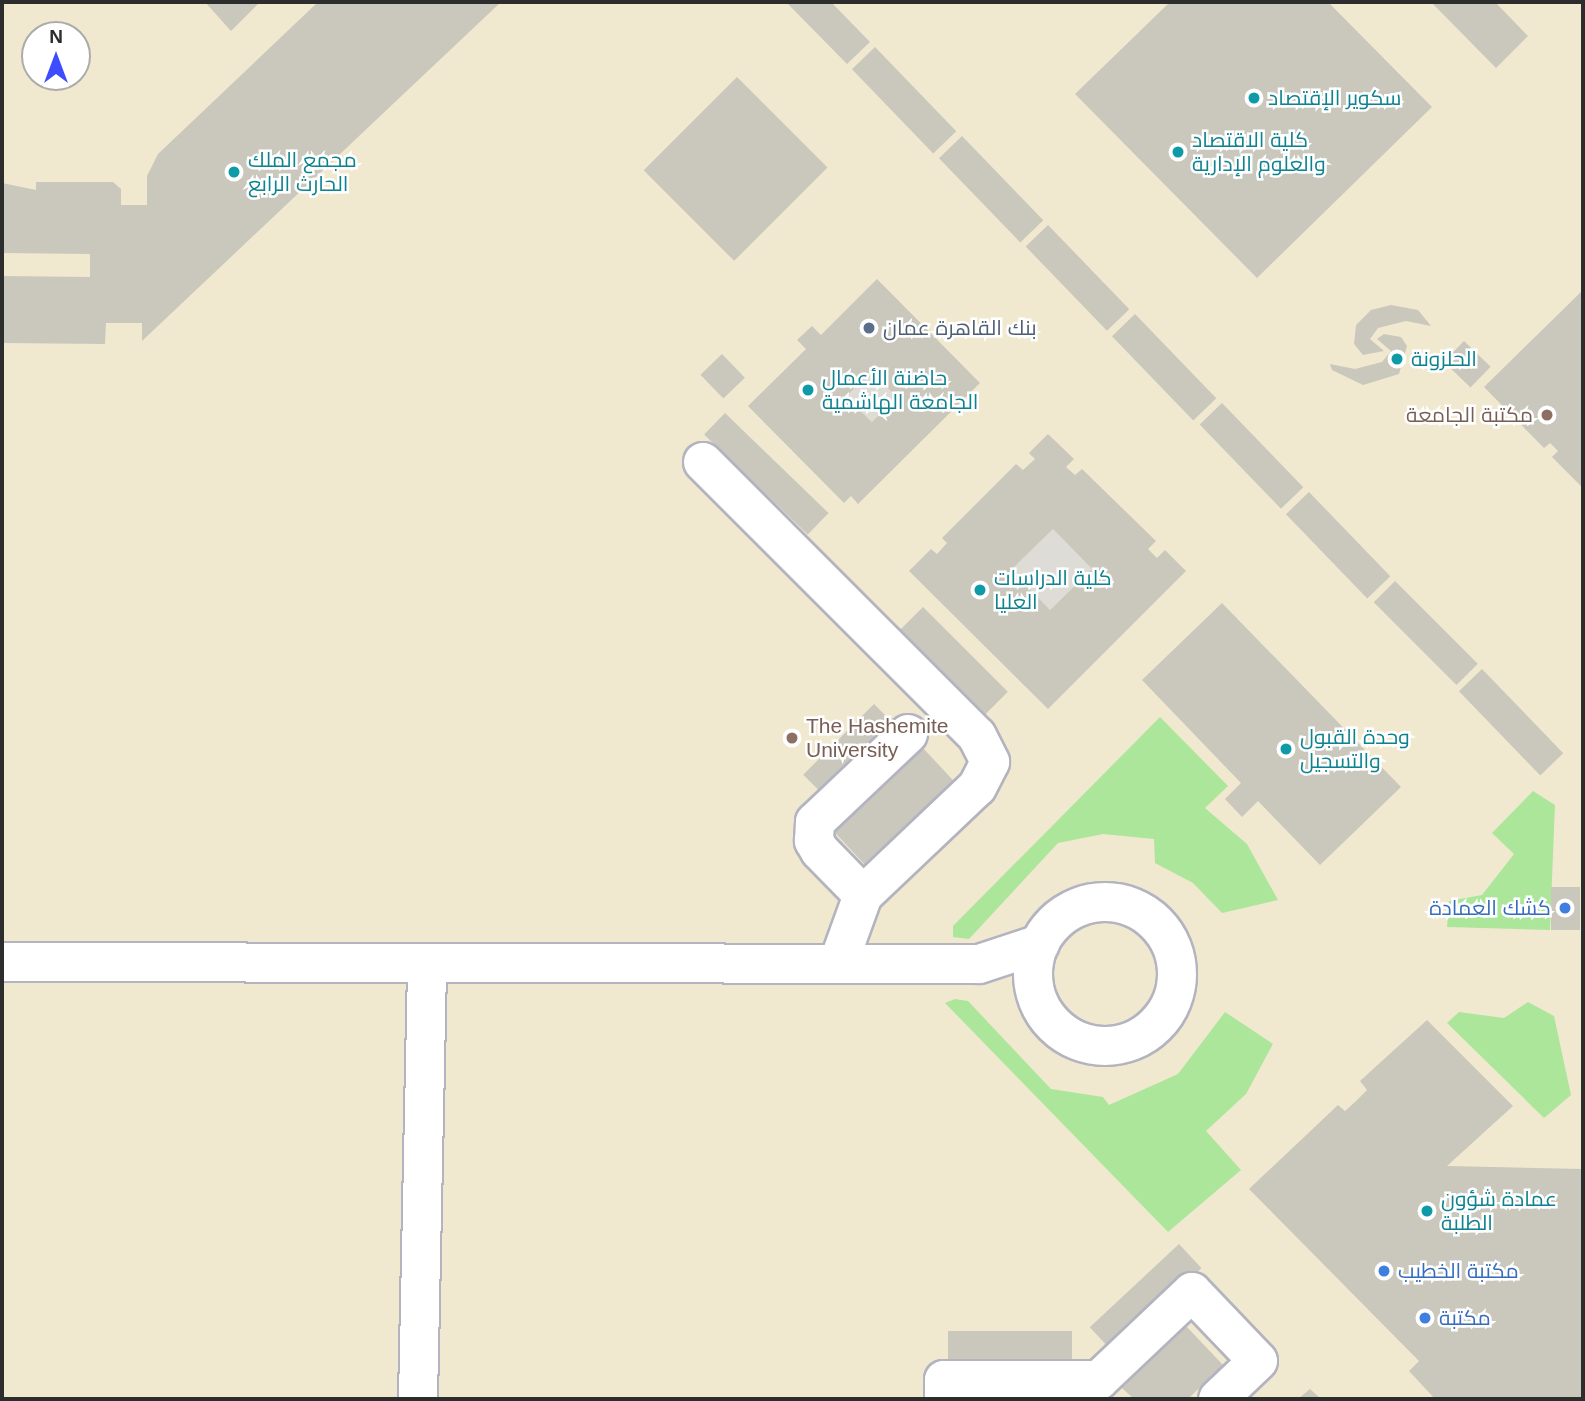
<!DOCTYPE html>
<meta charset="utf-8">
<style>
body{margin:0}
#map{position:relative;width:1585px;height:1401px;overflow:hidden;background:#eee9df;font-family:Helvetica,Cairo,sans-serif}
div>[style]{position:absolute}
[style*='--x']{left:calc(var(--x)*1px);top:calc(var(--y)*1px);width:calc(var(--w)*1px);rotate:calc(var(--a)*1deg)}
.education>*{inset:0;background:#f0e9cf}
.green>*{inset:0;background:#ace69b}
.plaza>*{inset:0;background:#dedcd6;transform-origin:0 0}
.building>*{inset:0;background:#cac7bd;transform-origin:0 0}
.roads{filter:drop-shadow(2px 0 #b3b4c0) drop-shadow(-2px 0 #b3b4c0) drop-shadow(0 2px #b3b4c0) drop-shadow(0 -2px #b3b4c0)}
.minor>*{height:38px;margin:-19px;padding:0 19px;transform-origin:19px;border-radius:19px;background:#fff}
.minor>.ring{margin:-19px;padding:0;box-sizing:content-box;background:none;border:38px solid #fff;border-radius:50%}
.dots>*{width:19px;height:19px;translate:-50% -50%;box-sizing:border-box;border:4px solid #fff;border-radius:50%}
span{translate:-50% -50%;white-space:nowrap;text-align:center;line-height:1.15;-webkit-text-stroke:5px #fff;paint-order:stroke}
.culture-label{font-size:21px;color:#0d838f}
.left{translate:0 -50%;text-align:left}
.service-label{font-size:21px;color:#4e5e75}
.education-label{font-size:21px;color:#785e54}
.right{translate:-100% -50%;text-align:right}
.shop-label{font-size:21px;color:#366cbe}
.frame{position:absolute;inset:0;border:4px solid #2d2d2d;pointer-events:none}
.north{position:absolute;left:21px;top:21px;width:70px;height:70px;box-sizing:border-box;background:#fff;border:2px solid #ababab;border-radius:50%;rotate:0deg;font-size:19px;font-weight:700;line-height:28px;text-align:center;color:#2d2d2d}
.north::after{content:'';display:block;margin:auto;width:24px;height:32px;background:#3d4cfe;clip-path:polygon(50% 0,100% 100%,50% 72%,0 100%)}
</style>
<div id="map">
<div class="education">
<div style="clip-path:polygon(evenodd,2px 2px,1583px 2px,1583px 1399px,2px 1399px,2px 2px,35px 35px,77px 35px,77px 77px,35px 77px,35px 35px)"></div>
</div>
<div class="green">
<div style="clip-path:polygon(1160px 717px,1228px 786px,1205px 808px,1247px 844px,1278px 900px,1222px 913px,1193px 883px,1155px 863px,1154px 839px,1103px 834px,1058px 843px,969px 939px,953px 937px,953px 926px)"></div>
<div style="clip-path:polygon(1533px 791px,1555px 805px,1550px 930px,1447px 927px,1449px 901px,1482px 895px,1514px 854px,1492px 833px)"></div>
<div style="clip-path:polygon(955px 999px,968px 1001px,1051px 1089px,1103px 1097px,1109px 1105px,1178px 1074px,1225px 1012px,1273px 1044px,1246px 1094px,1206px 1131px,1241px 1170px,1168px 1232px,945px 1003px)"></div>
<div style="clip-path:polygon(1528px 1002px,1554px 1016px,1571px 1095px,1544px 1118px,1447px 1023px,1459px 1012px,1504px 1018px)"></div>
</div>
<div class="plaza">
<div style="left:871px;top:372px;width:36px;height:35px;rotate:44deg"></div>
<div style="left:1053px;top:529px;width:56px;height:59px;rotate:46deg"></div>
</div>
<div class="building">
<div style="clip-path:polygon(205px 2px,260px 2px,231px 31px)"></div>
<div style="clip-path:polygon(318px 2px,501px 2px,142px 341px,142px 323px,106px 323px,105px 344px,2px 343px,2px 276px,90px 277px,90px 254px,2px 253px,2px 183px,36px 190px,36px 182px,113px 182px,121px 189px,121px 205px,147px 205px,147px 176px,158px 154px)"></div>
<div style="clip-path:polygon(786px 2px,831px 2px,870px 42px,847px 64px)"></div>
<div style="clip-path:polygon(1170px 2px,1328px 2px,1432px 107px,1257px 278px,1075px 94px)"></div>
<div style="clip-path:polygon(1431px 2px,1495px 2px,1528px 36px,1496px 68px)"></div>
<div style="left:875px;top:47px;width:117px;height:32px;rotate:46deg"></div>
<div style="left:737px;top:77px;width:128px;height:132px;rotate:45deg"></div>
<div style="left:962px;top:136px;width:117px;height:32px;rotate:46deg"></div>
<div style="left:1048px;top:225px;width:117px;height:31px;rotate:46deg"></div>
<div style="clip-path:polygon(evenodd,877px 279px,980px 383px,858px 504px,851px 496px,844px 503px,748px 406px,806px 349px,797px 340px,812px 326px,821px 335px,877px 279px,871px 372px,897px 397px,872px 422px,846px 397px,871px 372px)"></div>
<div style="clip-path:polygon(1583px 290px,1583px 488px,1552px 457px,1558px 451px,1550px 443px,1544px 448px,1484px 387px)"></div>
<div style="clip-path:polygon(1391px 305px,1418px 310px,1431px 326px,1406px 321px,1378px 328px,1370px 339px,1384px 351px,1363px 355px,1354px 344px,1356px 325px,1371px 310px)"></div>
<div style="left:1135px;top:314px;width:117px;height:32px;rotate:46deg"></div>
<div style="clip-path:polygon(1384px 334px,1401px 337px,1407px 346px,1399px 374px,1363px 385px,1332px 370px,1330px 364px,1355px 369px,1382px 362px,1391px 351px,1377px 339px)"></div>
<div style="left:1464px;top:341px;width:37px;height:29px;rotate:44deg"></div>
<div style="left:722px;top:354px;width:33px;height:30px;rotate:46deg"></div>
<div style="left:1222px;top:403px;width:117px;height:31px;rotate:46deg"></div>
<div style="left:725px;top:413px;width:144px;height:30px;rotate:44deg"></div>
<div style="clip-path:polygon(evenodd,1048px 434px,1074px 459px,1066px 467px,1075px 475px,1082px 469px,1156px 541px,1148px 549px,1157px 558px,1165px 550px,1186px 571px,1048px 709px,909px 571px,931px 549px,937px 554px,947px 543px,942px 538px,1016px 464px,1023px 470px,1035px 459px,1029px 453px,1048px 434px,1053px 529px,1092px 569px,1050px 610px,1011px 570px,1053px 529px)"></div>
<div style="left:1309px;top:492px;width:117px;height:32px;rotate:46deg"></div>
<div style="left:1395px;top:581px;width:117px;height:30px;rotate:45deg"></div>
<div style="clip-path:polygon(1222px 603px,1401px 787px,1320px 865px,1258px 801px,1242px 817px,1225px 799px,1241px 783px,1142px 680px)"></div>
<div style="left:923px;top:607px;width:120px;height:36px;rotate:45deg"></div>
<div style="left:1482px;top:669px;width:117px;height:32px;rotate:46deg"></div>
<div style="left:874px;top:704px;width:28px;height:100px;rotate:45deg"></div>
<div style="left:922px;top:747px;width:54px;height:122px;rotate:47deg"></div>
<div style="left:1551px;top:887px;width:29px;height:43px"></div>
<div style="clip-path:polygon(1427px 1020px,1513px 1106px,1447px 1166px,1583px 1169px,1583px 1399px,1435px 1399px,1409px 1371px,1419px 1361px,1249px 1189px,1338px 1105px,1345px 1111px,1355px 1102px,1367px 1090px,1360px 1081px)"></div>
<div style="left:1179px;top:1244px;width:33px;height:122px;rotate:47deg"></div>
<div style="clip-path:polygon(1186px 1326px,1223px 1365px,1188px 1399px,1134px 1399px,1122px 1388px)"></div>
<div style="left:1072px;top:1331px;width:30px;height:124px;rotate:90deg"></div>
<div style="clip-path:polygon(1310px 1389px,1321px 1399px,1298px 1399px)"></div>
</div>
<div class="roads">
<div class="minor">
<div style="--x:703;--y:462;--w:387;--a:45"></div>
<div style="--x:977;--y:736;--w:29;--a:63"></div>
<div style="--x:990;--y:762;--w:28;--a:117"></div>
<div style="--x:977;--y:787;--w:157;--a:136.5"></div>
<div style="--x:863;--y:895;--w:73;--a:109.9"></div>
<div style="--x:863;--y:895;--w:62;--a:-134.3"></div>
<div style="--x:820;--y:851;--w:12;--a:-121"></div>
<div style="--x:814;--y:841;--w:19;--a:-87"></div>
<div style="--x:815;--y:822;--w:128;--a:-43.4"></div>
<div class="ring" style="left:1033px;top:902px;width:106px;height:106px"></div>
<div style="--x:2;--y:962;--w:977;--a:0.12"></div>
<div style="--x:979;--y:964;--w:64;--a:-18.2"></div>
<div style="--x:418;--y:1399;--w:436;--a:-88.8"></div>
<div style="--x:944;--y:1399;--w:19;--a:-90"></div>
<div style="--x:944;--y:1380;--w:155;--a:0"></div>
<div style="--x:1099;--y:1380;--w:128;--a:-43.4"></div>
<div style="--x:1192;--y:1292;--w:95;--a:46.3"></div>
<div style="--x:1258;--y:1361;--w:55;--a:136.5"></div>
</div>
</div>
<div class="dots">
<div style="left:1254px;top:98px;background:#0f9aa8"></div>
<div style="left:1178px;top:152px;background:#0f9aa8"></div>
<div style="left:234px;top:172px;background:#0f9aa8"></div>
<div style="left:869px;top:328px;background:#5c6f8a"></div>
<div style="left:1397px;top:359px;background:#0f9aa8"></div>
<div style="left:808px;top:390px;background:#0f9aa8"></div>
<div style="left:1547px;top:415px;background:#8d6e63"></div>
<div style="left:980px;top:590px;background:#0f9aa8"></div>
<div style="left:792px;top:738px;background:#8d6e63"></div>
<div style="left:1286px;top:749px;background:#0f9aa8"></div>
<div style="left:1565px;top:908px;background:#3f7fe0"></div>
<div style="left:1427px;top:1211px;background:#0f9aa8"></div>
<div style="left:1384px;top:1271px;background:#3f7fe0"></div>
<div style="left:1425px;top:1318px;background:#3f7fe0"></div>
</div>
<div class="culture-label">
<span class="left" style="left:1268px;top:98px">سكوير الإقتصاد</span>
<span class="left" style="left:1192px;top:152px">كلية الاقتصاد<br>والعلوم الإدارية</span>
<span class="left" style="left:248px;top:172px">مجمع الملك<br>الحارث الرابع</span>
<span class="left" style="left:1411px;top:359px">الحلزونة</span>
<span class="left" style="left:822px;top:390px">حاضنة الأعمال<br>الجامعة الهاشمية</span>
<span class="left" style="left:994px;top:590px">كلية الدراسات<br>العليا</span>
<span class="left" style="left:1300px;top:749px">وحدة القبول<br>والتسجيل</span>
<span class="left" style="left:1441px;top:1211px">عمادة شؤون<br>الطلبة</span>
</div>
<div class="service-label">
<span class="left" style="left:883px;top:328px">بنك القاهرة عمان</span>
</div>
<div class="education-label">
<span class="right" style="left:1533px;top:415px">مكتبة الجامعة</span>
<span class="left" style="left:806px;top:738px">The Hashemite<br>University</span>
</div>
<div class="shop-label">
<span class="right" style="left:1551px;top:908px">كشك العمادة</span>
<span class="left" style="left:1398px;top:1271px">مكتبة الخطيب</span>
<span class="left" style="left:1439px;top:1318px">مكتبة</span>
</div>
<div class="frame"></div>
<div class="north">N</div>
</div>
